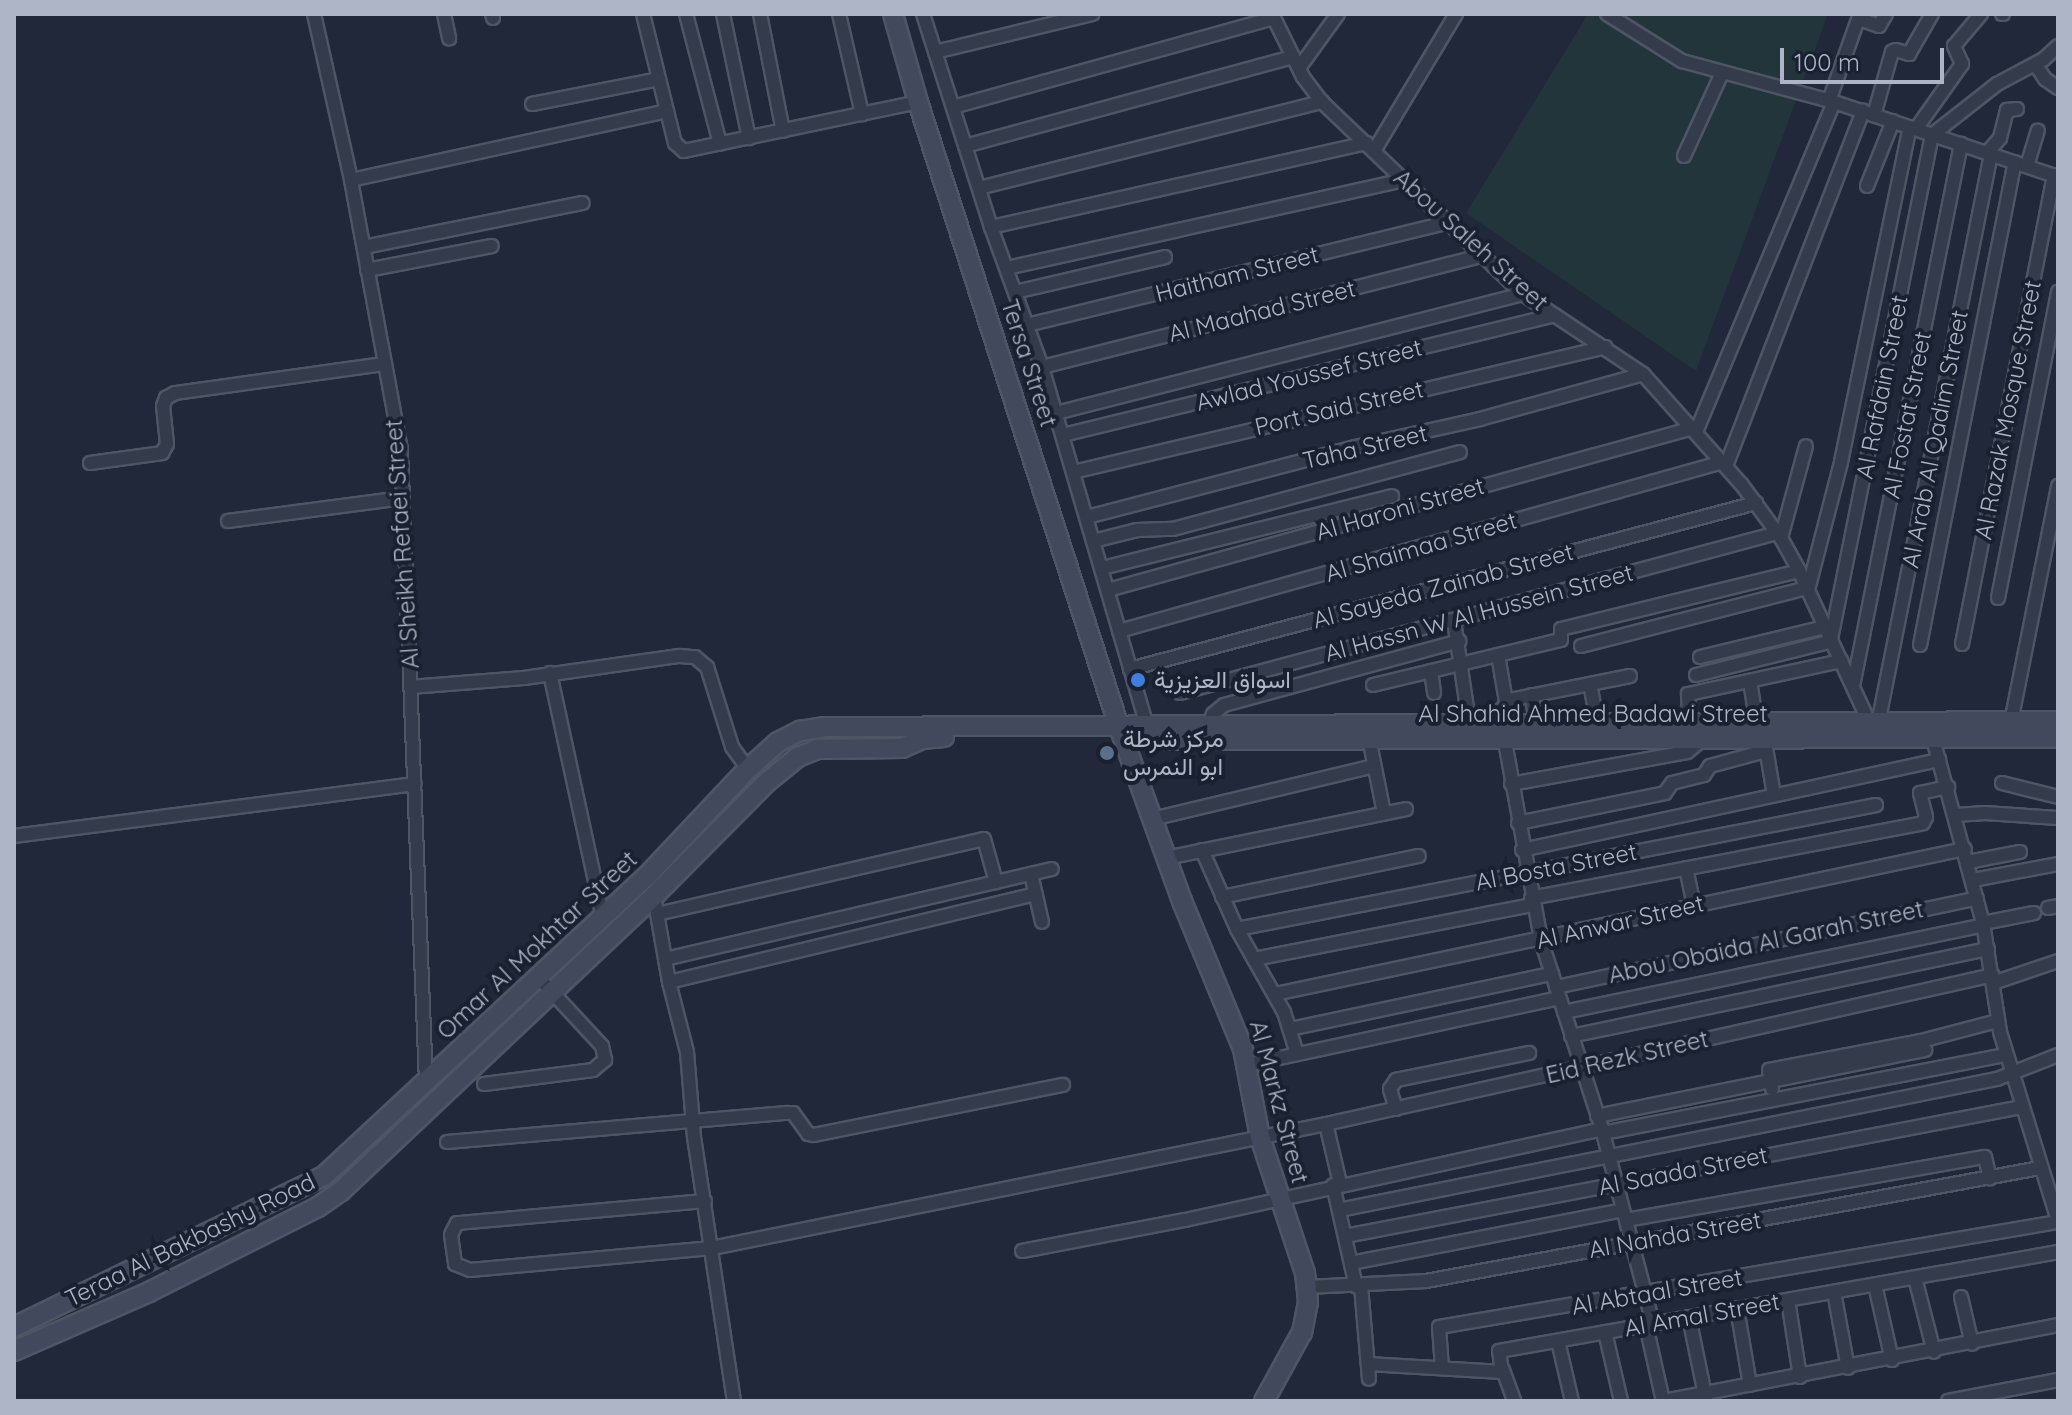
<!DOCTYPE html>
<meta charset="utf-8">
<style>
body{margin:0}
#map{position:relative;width:2072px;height:1415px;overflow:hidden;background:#20283a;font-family:Quicksand,Vazirmatn,sans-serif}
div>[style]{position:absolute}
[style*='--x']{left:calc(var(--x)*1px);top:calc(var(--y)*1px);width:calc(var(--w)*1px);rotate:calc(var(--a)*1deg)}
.green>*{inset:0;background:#22353b}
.roads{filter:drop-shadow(2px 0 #4e5565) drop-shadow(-2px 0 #4e5565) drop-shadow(0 2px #4e5565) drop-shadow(0 -2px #4e5565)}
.street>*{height:12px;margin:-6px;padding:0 6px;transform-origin:6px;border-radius:6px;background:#343b4a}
.secondary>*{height:18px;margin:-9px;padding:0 9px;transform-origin:9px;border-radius:9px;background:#42495d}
.dots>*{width:22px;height:22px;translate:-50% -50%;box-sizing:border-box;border:4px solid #19202f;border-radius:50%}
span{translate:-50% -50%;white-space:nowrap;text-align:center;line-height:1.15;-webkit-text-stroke:8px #19202f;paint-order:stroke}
.street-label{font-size:24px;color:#aeb5c6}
.poi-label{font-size:24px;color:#aeb5c6}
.left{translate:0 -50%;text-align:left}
.frame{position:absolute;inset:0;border:16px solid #aeb5c6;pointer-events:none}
.scale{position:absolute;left:1780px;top:48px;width:164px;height:36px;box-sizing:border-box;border:4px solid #aeb5c6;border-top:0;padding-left:10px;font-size:24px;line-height:28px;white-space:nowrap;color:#aeb5c6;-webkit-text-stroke:6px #19202f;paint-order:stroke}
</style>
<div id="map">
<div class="green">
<div style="clip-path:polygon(1588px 14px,1828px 14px,1696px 371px,1466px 213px)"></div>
</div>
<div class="roads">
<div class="street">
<div style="--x:314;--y:14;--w:170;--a:77.4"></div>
<div style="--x:351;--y:180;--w:274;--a:79.5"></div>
<div style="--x:401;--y:449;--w:633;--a:87.74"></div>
<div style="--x:444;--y:14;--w:25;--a:78"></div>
<div style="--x:492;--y:14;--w:4;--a:76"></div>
<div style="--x:643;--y:14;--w:133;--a:76.1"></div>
<div style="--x:675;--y:143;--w:12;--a:42"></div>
<div style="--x:684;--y:151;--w:239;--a:-11.8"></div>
<div style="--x:686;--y:14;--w:134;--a:75.3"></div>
<div style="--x:723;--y:14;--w:127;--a:78.2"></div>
<div style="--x:760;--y:14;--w:119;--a:78.9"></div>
<div style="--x:839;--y:14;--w:103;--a:77"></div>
<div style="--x:923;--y:14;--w:224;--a:72.3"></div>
<div style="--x:991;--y:227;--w:149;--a:70"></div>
<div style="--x:1042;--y:367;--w:375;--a:73.7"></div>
<div style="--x:1272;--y:14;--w:70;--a:63.8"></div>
<div style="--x:1303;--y:77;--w:31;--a:53"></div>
<div style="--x:1322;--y:102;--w:278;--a:43.7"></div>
<div style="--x:1523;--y:294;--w:144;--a:33.7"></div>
<div style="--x:1643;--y:374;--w:149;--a:48.3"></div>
<div style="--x:1742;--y:485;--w:66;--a:53.7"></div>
<div style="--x:1781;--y:538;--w:38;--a:61"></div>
<div style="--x:1799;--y:571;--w:169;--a:65.1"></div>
<div style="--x:1607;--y:14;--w:89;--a:32.1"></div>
<div style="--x:1682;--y:61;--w:157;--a:15.1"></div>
<div style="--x:1834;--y:102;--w:236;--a:18.5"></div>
<div style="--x:2002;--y:14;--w:1;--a:0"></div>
<div style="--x:1859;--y:19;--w:21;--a:19"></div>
<div style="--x:1879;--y:26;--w:14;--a:-60"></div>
<div style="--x:935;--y:52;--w:162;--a:-13.6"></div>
<div style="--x:2035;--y:64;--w:18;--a:56"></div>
<div style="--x:2045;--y:79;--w:16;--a:35"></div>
<div style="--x:1299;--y:68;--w:67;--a:-54.2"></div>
<div style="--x:1829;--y:101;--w:92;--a:-70.4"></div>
<div style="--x:532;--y:104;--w:129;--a:-11.1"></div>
<div style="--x:953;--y:107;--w:333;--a:-15.5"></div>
<div style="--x:1874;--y:115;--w:66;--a:-74.1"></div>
<div style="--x:1892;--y:52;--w:4;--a:-27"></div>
<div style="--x:1896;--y:50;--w:14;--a:17"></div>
<div style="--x:1909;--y:54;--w:46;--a:-60.1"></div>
<div style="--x:1916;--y:129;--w:80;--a:-54.7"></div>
<div style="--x:1962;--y:64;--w:20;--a:-114"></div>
<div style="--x:1954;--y:46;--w:42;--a:-49.8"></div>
<div style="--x:965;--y:146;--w:340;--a:-15.2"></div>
<div style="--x:1374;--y:151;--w:160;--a:-59.1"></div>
<div style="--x:1987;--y:153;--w:20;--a:-49"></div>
<div style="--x:2000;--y:138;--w:29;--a:-76"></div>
<div style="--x:2007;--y:110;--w:10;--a:-6"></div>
<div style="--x:1684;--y:156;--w:91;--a:-65.4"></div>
<div style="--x:2027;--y:166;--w:37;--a:-73"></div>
<div style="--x:351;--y:180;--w:323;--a:-12.3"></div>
<div style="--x:1867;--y:186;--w:70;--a:-68.2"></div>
<div style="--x:979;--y:188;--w:354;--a:-14.1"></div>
<div style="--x:991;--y:227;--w:385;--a:-12.6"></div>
<div style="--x:364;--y:247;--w:223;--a:-11.4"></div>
<div style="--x:1007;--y:268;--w:406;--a:-12.5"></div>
<div style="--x:367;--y:270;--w:127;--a:-10.9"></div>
<div style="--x:1015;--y:292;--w:154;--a:-13.1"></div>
<div style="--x:1027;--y:325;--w:431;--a:-13.7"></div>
<div style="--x:1042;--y:367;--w:454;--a:-14.2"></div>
<div style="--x:1056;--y:413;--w:482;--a:-14.3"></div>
<div style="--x:1696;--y:432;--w:358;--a:-67.3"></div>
<div style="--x:1063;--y:435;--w:506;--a:-13.71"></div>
<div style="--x:90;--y:463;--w:73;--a:-7.9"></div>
<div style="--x:162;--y:453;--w:10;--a:-61"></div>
<div style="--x:167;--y:444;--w:38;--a:-96"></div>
<div style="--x:163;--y:406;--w:9;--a:-69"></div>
<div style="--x:166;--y:398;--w:10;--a:-29"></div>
<div style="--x:175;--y:393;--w:212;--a:-7.9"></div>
<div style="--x:1726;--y:466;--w:381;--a:-68.9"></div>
<div style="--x:1073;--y:472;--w:547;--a:-13.2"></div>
<div style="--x:1087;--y:517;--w:277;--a:-14.6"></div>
<div style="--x:1355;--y:447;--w:128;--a:-12.6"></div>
<div style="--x:1480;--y:419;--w:169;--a:-15.4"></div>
<div style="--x:228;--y:521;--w:176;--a:-7.5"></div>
<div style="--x:1781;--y:538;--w:95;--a:-74.8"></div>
<div style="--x:1093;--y:541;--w:45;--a:-14"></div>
<div style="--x:1137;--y:530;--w:36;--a:-2"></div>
<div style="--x:1173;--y:529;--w:297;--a:-15"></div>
<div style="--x:1102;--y:568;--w:299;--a:-13.9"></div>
<div style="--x:1108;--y:590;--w:607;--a:-15.48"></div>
<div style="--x:1808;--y:590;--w:132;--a:-75.5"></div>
<div style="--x:1841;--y:462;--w:342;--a:-78.4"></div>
<div style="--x:1998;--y:598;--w:312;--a:-78.9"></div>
<div style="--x:1454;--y:621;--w:108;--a:81.5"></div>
<div style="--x:1119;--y:631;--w:627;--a:-15.63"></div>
<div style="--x:1831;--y:639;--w:514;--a:-78.67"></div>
<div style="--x:1932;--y:135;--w:83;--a:-38.1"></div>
<div style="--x:1997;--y:84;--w:53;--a:-28"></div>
<div style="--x:2044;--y:59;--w:19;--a:-43"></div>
<div style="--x:1962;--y:644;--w:478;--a:-78.9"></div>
<div style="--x:1920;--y:645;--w:492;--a:-78.9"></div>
<div style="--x:1581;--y:646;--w:233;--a:-14.4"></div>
<div style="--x:1498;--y:655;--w:48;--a:80.3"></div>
<div style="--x:1700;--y:657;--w:129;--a:-13.5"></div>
<div style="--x:1130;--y:669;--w:648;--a:-14.85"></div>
<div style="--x:1431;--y:671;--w:22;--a:82"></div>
<div style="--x:550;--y:673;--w:251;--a:77.8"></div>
<div style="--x:1696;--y:675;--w:140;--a:-14"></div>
<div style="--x:1630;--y:676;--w:122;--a:168.7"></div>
<div style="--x:1510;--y:700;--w:12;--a:132"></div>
<div style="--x:1502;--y:709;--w:16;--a:90"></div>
<div style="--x:1502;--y:725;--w:219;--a:79.7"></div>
<div style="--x:1541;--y:940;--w:199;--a:72.1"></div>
<div style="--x:1602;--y:1129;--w:201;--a:75.3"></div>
<div style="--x:1750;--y:681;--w:45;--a:81"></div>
<div style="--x:1590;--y:684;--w:42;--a:79"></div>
<div style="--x:1373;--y:685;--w:193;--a:-13.5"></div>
<div style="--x:1561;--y:640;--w:11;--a:-90"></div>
<div style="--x:1561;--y:629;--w:245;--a:-13.7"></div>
<div style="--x:1853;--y:686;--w:553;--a:-78.73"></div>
<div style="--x:410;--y:687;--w:114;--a:-4.5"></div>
<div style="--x:524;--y:678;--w:157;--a:-8.1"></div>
<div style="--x:679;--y:656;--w:16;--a:4"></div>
<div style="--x:695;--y:657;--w:16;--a:40"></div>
<div style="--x:707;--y:667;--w:84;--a:72.6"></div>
<div style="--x:732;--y:747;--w:27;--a:54"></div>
<div style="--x:1180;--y:693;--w:618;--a:-15"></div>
<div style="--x:1532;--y:695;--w:16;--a:83"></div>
<div style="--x:1689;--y:710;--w:16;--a:-94"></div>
<div style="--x:1688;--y:694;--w:157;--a:-12.2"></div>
<div style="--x:2011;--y:722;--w:241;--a:-78.7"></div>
<div style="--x:1878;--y:724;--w:581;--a:-78.79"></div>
<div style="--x:1208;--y:726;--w:13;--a:-67"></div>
<div style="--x:1213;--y:714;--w:14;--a:-39"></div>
<div style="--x:1224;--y:705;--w:244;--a:-15.2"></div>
<div style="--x:1368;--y:733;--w:82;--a:78.7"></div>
<div style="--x:1933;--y:739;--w:191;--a:74.8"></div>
<div style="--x:1983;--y:923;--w:110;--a:81.1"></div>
<div style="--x:2000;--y:1032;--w:197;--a:72.9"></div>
<div style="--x:1765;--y:742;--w:54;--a:80.4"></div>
<div style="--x:2002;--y:783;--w:58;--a:14"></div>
<div style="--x:1511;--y:784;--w:179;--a:-10.3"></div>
<div style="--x:1687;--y:752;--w:22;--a:-39"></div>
<div style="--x:1956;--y:815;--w:29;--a:-4"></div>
<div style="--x:1985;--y:813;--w:73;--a:3.9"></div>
<div style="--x:1152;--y:819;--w:228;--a:-13.4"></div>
<div style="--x:1518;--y:823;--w:150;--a:-11.5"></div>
<div style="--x:1665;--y:793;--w:12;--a:-55"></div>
<div style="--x:1672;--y:783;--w:33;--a:-14"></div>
<div style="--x:1704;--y:775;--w:11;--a:-56"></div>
<div style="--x:1710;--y:766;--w:50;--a:-15.2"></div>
<div style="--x:1758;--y:753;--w:9;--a:-49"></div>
<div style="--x:1764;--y:746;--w:8;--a:-83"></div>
<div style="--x:14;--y:836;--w:404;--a:-7.4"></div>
<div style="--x:1202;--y:850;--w:86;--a:66.1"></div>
<div style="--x:1237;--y:929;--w:95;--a:60.5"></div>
<div style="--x:1284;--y:1012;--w:44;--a:72.8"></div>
<div style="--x:1522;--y:850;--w:427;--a:-12.2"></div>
<div style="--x:1166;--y:858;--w:245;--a:-11.5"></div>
<div style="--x:1968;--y:862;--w:53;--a:-10.9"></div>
<div style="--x:1686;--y:868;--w:39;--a:78"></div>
<div style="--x:1031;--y:874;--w:49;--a:77.1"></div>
<div style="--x:1973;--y:880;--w:86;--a:-10.7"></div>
<div style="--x:654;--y:896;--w:87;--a:80.1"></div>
<div style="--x:669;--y:982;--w:72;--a:75.6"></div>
<div style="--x:687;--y:1052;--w:85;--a:85.3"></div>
<div style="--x:694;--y:1137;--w:267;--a:81.4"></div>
<div style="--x:1222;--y:897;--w:201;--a:-11.8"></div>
<div style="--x:1531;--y:898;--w:399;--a:-10.8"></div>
<div style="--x:1923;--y:823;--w:7;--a:-63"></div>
<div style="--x:1926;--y:817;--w:25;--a:-104"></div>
<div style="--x:1920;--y:793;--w:29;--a:-12"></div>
<div style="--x:2048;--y:908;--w:10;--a:-11"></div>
<div style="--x:657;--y:914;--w:335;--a:-12.9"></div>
<div style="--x:984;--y:839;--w:45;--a:74.4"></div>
<div style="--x:1983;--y:923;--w:52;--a:-11.1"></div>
<div style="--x:1237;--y:929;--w:651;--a:-10.98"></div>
<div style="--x:665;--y:959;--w:397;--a:-13.1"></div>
<div style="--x:1254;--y:959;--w:284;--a:-11"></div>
<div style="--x:669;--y:982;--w:377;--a:-13.5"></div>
<div style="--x:1993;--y:983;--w:69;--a:-18.7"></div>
<div style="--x:1556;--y:987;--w:430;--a:-11.9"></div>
<div style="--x:1275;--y:994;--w:705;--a:-11.87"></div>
<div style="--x:1564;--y:1012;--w:429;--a:-11.7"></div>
<div style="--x:1290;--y:1029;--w:268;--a:-11.9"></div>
<div style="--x:1571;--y:1036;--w:426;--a:-11.8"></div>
<div style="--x:1247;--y:1065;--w:319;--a:-12.1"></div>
<div style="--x:484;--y:1084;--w:110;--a:-7.3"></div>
<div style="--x:593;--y:1070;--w:16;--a:-40"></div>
<div style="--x:605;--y:1060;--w:14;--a:-102"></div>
<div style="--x:602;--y:1046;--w:94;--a:-132.8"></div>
<div style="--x:1772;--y:1089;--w:19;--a:-99"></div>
<div style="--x:1769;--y:1070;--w:155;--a:-10.8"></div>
<div style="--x:1921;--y:1041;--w:79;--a:-14.7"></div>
<div style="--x:1396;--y:1109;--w:21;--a:-107"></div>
<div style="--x:1390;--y:1089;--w:11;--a:-56"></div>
<div style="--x:1396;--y:1080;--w:136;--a:-11.5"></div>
<div style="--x:1597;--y:1116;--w:335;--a:-11.4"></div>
<div style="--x:1326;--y:1124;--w:61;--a:76.7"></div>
<div style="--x:1603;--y:1133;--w:410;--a:-11"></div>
<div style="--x:447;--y:1142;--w:341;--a:-4.9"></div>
<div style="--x:787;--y:1113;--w:6;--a:0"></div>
<div style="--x:793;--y:1113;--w:26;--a:54"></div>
<div style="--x:808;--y:1134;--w:6;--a:9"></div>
<div style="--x:814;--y:1135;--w:254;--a:-11.4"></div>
<div style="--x:1333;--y:1185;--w:104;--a:77.2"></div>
<div style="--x:705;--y:1201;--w:249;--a:174.9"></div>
<div style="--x:457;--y:1223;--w:13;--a:117"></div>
<div style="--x:451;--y:1235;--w:29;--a:82"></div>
<div style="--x:455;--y:1264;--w:16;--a:22"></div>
<div style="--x:470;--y:1270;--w:243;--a:-5.2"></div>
<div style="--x:712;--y:1248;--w:626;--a:-11.42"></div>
<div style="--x:1326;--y:1124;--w:683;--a:-12.59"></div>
<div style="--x:1339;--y:1210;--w:671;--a:-11.26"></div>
<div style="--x:1997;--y:1079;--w:66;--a:-21.5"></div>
<div style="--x:1626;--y:1220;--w:364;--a:-10"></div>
<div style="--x:1985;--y:1157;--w:22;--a:77"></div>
<div style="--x:1345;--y:1236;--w:688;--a:-10.8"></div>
<div style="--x:1022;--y:1251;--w:166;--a:-10.8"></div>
<div style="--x:1185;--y:1220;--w:427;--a:-12.3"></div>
<div style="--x:1351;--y:1263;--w:277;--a:-11"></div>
<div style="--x:1915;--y:1278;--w:76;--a:75.6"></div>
<div style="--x:1875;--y:1285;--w:77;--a:77.2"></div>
<div style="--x:1361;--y:1286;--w:93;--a:85.1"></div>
<div style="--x:1308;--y:1287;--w:118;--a:-2.9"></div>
<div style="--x:1426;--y:1281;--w:624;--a:-10.43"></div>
<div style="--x:1834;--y:1292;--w:77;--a:79.6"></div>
<div style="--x:1961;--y:1297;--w:48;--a:76.8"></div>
<div style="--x:1788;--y:1300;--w:78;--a:81.1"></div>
<div style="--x:1737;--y:1308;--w:78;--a:80.4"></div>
<div style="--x:1689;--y:1317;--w:85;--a:78.4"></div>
<div style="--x:1646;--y:1325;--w:78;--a:77.4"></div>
<div style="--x:1605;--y:1332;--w:71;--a:76.9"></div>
<div style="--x:1558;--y:1341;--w:62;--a:76.9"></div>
<div style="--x:1368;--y:1364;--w:134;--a:3.4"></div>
<div style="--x:1502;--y:1372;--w:21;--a:-98"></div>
<div style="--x:1499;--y:1351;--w:568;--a:-10.04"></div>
<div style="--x:1442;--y:1368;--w:41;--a:-94.2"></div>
<div style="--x:1439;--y:1327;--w:628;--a:-9.63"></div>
<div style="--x:1503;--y:1370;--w:33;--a:70"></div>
<div style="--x:1664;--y:1401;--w:401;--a:-10.9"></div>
<div style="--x:1948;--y:1401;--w:112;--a:-10.8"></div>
</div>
<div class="secondary">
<div style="--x:893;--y:14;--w:91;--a:74.1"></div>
<div style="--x:918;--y:102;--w:657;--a:72.17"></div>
<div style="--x:1119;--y:727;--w:185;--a:70.1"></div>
<div style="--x:1182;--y:901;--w:160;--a:67.6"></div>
<div style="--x:1243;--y:1049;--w:90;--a:79.1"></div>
<div style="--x:1260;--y:1137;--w:143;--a:71.7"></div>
<div style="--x:1305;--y:1273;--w:29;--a:84"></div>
<div style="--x:1308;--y:1302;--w:31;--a:101"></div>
<div style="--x:1302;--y:1332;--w:79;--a:118.8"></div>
<div style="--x:1139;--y:727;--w:14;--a:69"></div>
<div style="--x:1144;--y:740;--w:914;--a:-0.13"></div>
<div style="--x:14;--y:1327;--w:345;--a:-26"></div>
<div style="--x:324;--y:1176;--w:441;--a:-42.9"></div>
<div style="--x:647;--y:876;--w:147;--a:-46.7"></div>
<div style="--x:748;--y:769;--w:40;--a:-42"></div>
<div style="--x:778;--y:742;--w:25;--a:-27"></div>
<div style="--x:800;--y:731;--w:24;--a:-9"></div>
<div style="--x:824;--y:727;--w:1234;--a:-0.28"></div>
<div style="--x:14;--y:1351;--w:147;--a:-23.6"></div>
<div style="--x:149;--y:1292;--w:189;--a:-26.7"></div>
<div style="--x:318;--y:1207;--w:28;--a:-35"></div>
<div style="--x:341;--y:1191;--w:430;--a:-43.3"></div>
<div style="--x:654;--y:896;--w:161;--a:-45.3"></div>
<div style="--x:767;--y:782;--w:40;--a:-39"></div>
<div style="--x:798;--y:757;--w:22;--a:-22"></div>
<div style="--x:818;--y:749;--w:84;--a:-0.7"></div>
<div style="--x:902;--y:748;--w:22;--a:-24"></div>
<div style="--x:922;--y:739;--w:22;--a:-5"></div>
</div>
</div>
<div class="dots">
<div style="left:1138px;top:680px;background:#3f7fe0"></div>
<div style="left:1107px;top:753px;background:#5c6f8a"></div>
</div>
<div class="street-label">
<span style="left:1471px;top:240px;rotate:42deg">Abou Saleh Street</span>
<span style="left:1237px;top:274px;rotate:-14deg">Haitham Street</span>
<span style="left:1262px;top:311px;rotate:-14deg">Al Maahad Street</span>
<span style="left:1029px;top:363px;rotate:72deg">Tersa Street</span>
<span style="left:1309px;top:375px;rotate:-14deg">Awlad Youssef Street</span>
<span style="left:1882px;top:387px;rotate:-79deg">Al Rafdain Street</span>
<span style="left:1339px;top:408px;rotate:-13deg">Port Said Street</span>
<span style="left:2008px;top:410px;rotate:-79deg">Al Razak Mosque Street</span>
<span style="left:1907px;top:415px;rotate:-79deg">Al Fostat Street</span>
<span style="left:1935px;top:439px;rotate:-79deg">Al Arab Al Qadim Street</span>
<span style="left:1365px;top:447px;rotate:-13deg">Taha Street</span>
<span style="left:1400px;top:509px;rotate:-16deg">Al Haroni Street</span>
<span style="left:402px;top:544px;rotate:-94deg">Al Sheikh Refaei Street</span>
<span style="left:1421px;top:547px;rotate:-16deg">Al Shaimaa Street</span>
<span style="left:1443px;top:586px;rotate:-15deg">Al Sayeda Zainab Street</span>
<span style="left:1479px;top:613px;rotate:-15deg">Al Hassn W Al Hussein Street</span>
<span style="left:1593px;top:714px">Al Shahid Ahmed Badawi Street</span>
<span style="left:1556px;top:867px;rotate:-11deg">Al Bosta Street</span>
<span style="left:1620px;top:922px;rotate:-13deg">Al Anwar Street</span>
<span style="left:1766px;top:942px;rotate:-12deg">Abou Obaida Al Garah Street</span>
<span style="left:537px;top:945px;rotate:-43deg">Omar Al Mokhtar Street</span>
<span style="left:1627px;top:1057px;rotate:-13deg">Eid Rezk Street</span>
<span style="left:1279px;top:1102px;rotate:75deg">Al Markz Street</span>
<span style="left:1683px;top:1171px;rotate:-11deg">Al Saada Street</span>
<span style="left:1675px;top:1235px;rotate:-10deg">Al Nahda Street</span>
<span style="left:190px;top:1240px;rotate:-26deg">Teraa Al Bakbashy Road</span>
<span style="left:1657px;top:1292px;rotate:-10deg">Al Abtaal Street</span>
<span style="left:1702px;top:1315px;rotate:-10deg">Al Amal Street</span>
</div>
<div class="poi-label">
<span class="left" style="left:1154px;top:680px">اسواق العزيزية</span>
<span class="left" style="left:1123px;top:753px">مركز شرطة<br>ابو النمرس</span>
</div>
<div class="frame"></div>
<div class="scale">100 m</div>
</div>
